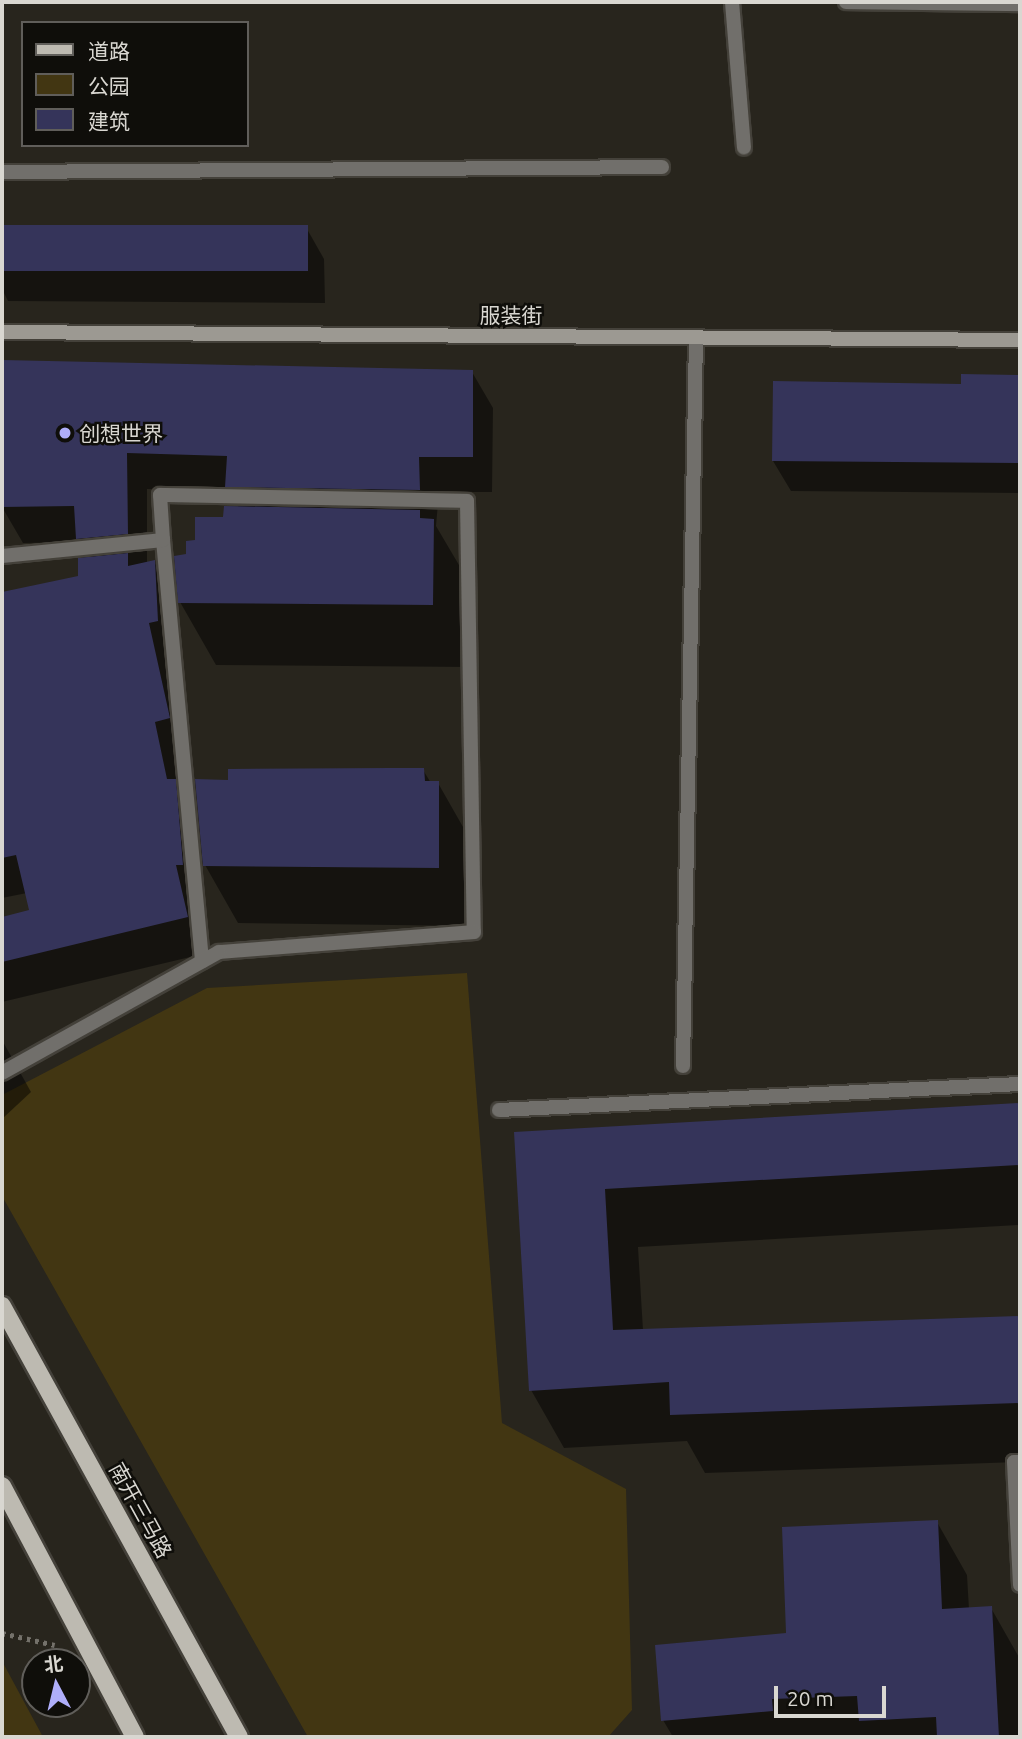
<!DOCTYPE html>
<meta charset="utf-8">
<style>
body{margin:0}
#map{position:relative;width:1022px;height:1739px;overflow:hidden;background:#28251d;font-family:Ubuntu,"Noto Sans SC",sans-serif}
div>[style]{position:absolute}
[style*='--x']{left:calc(var(--x)*1px);top:calc(var(--y)*1px);width:calc(var(--w)*1px);rotate:calc(var(--a)*1deg)}
.green>*{inset:0;background:#423612}
.shadow>*{inset:0;background:#0007}
.building>*{inset:0;background:#35345a;transform-origin:0 0}
.path>*{height:4.5px;margin-top:-2.25px;transform-origin:0;background:repeating-linear-gradient(90deg,#74716a 0 3.5px,transparent 0 8.5px)}
.roads{filter:drop-shadow(2px 0 #44413a) drop-shadow(-2px 0 #44413a) drop-shadow(0 2px #44413a) drop-shadow(0 -2px #44413a)}
.street>*{height:14px;margin:-7px;padding:0 7px;transform-origin:7px;border-radius:7px;background:#716f6b}
.secondary>*{height:14px;margin:-7px;padding:0 7px;transform-origin:7px;border-radius:7px;background:#9c9992}
.primary>*{height:18px;margin:-9px;padding:0 9px;transform-origin:9px;border-radius:9px;background:#bdbab1}
.dots>*{width:19px;height:19px;translate:-50% -50%;box-sizing:border-box;border:4px solid #0f0e0a;border-radius:50%}
span{translate:-50% -50%;white-space:nowrap;text-align:center;line-height:1.15;-webkit-text-stroke:5px #0f0e0a;paint-order:stroke}
.street-label{font-size:21px;color:#d9d7d1}
.poi-label{font-size:21px;color:#d9d7d1}
.left{translate:0 -50%;text-align:left}
.frame{position:absolute;inset:0;border:4px solid #d9d7d1;pointer-events:none}
.legend{position:absolute;left:21px;top:21px;width:228px;height:126px;box-sizing:border-box;background:#0f0e0a;border:2px solid #605e5a;margin:0;padding:9px 12px;list-style:none;font-size:21px;color:#d9d7d1}
.legend li{display:flex;align-items:center;gap:14px;height:35px}
.legend b{width:35px;border:2px solid #605e5a}
.north{position:absolute;left:21px;top:1648px;width:70px;height:70px;box-sizing:border-box;background:#0f0e0a;border:2px solid #605e5a;border-radius:50%;rotate:353deg;font-size:19px;font-weight:700;line-height:28px;text-align:center;color:#d9d7d1}
.north::after{content:'';display:block;margin:auto;width:24px;height:32px;background:#afaefa;clip-path:polygon(50% 0,100% 100%,50% 72%,0 100%)}
.scale{position:absolute;left:774px;top:1686px;width:112px;height:32px;box-sizing:border-box;border:4px solid #d9d7d1;border-top:0;padding-left:9px;font-size:21px;line-height:24px;white-space:nowrap;color:#d9d7d1;-webkit-text-stroke:5px #0f0e0a;paint-order:stroke}
</style>
<div id="map">
<div class="green">
<div style="clip-path:polygon(467px 973px,502px 1423px,626px 1489px,632px 1710px,608px 1737px,308px 1737px,2px 1196px,2px 1095px,207px 988px)"></div>
<div style="clip-path:polygon(2px 1661px,43px 1737px,2px 1737px)"></div>
</div>
<div class="shadow">
<div style="clip-path:polygon(2px 227px,307px 229px,324px 259px,325px 303px,8px 301px,2px 289px)"></div>
<div style="clip-path:polygon(2px 361px,472px 372px,493px 408px,492px 492px,439px 492px,436px 526px,469px 582px,468px 667px,216px 665px,180px 602px,188px 555px,197px 542px,239px 508px,229px 491px,147px 489px,147px 564px,154px 562px,175px 598px,189px 754px,175px 757px,207px 953px,2px 1002px,2px 919px,31px 911px,27px 893px,2px 898px,2px 596px,80px 577px,90px 559px,80px 542px,23px 543px,2px 507px)"></div>
<div style="clip-path:polygon(963px 376px,1020px 377px,1020px 493px,791px 491px,773px 461px,963px 386px)"></div>
<div style="clip-path:polygon(423px 770px,431px 783px,438px 783px,471px 841px,472px 926px,238px 923px,205px 865px,230px 782px)"></div>
<div style="clip-path:polygon(2px 1040px,31px 1092px,2px 1119px)"></div>
<div style="clip-path:polygon(1020px 1105px,1020px 1225px,638px 1247px,643px 1330px,1020px 1318px,1020px 1462px,705px 1473px,687px 1441px,564px 1448px,531px 1390px,516px 1133px)"></div>
<div style="clip-path:polygon(937px 1522px,967px 1575px,969px 1609px,991px 1608px,1020px 1659px,1020px 1737px,673px 1737px,663px 1720px,788px 1634px)"></div>
</div>
<div class="building">
<div style="left:2px;top:225px;width:306px;height:46px"></div>
<div style="clip-path:polygon(2px 360px,473px 370px,473px 457px,419px 457px,420px 490px,225px 487px,227px 456px,127px 453px,128px 534px,76px 539px,74px 506px,2px 507px)"></div>
<div style="clip-path:polygon(961px 374px,1020px 375px,1020px 463px,772px 461px,773px 381px,961px 384px)"></div>
<div style="clip-path:polygon(224px 506px,420px 510px,420px 518px,434px 519px,433px 605px,178px 603px,174px 556px,186px 554px,186px 541px,195px 540px,195px 517px,223px 517px)"></div>
<div style="clip-path:polygon(128px 553px,128px 566px,155px 560px,158px 621px,149px 623px,170px 718px,155px 722px,167px 779px,176px 779px,183px 865px,176px 865px,188px 917px,2px 962px,2px 917px,29px 910px,16px 855px,2px 858px,2px 592px,78px 576px,78px 558px)"></div>
<div style="clip-path:polygon(391px 768px,424px 768px,425px 781px,439px 781px,439px 868px,203px 866px,195px 779px,228px 780px,228px 769px)"></div>
<div style="clip-path:polygon(1020px 1103px,1020px 1165px,605px 1189px,613px 1330px,1020px 1316px,1020px 1403px,670px 1415px,669px 1382px,529px 1391px,514px 1132px)"></div>
<div style="clip-path:polygon(938px 1520px,942px 1609px,992px 1606px,999px 1737px,937px 1737px,936px 1717px,859px 1721px,857px 1696px,772px 1699px,773px 1711px,661px 1721px,655px 1645px,786px 1633px,782px 1527px)"></div>
</div>
<div class="path">
<div style="--x:2;--y:1633;--w:54;--a:12.8"></div>
</div>
<div class="roads">
<div class="street">
<div style="--x:732;--y:2;--w:146;--a:85.3"></div>
<div style="--x:846;--y:2;--w:174;--a:0.7"></div>
<div style="--x:2;--y:172;--w:660;--a:-0.43"></div>
<div style="--x:163;--y:540;--w:423;--a:84.7"></div>
<div style="--x:2;--y:556;--w:162;--a:-5.7"></div>
<div style="--x:163;--y:540;--w:45;--a:-93.8"></div>
<div style="--x:160;--y:495;--w:307;--a:1.1"></div>
<div style="--x:467;--y:501;--w:431;--a:89.1"></div>
<div style="--x:474;--y:932;--w:256;--a:175.5"></div>
<div style="--x:219;--y:952;--w:248;--a:150.9"></div>
<div style="--x:683;--y:1066;--w:729;--a:-88.98"></div>
<div style="--x:499;--y:1110;--w:522;--a:-2.86"></div>
<div style="--x:1020;--y:1462;--w:6;--a:180"></div>
<div style="--x:1014;--y:1462;--w:123;--a:87.2"></div>
</div>
<div class="secondary">
<div style="--x:2;--y:332;--w:1018;--a:0.45"></div>
</div>
<div class="primary">
<div style="--x:2;--y:1306;--w:492;--a:61.2"></div>
<div style="--x:2;--y:1486;--w:284;--a:62.1"></div>
</div>
</div>
<div class="dots">
<div style="left:65px;top:433px;background:#afaefa"></div>
</div>
<div class="street-label">
<span style="left:511px;top:315px">服装街</span>
<span style="left:141px;top:1510px;rotate:61deg">南开三马路</span>
</div>
<div class="poi-label">
<span class="left" style="left:79px;top:433px">创想世界</span>
</div>
<div class="frame"></div>
<ul class="legend">
<li><b style="height:9px;background:#bdbab1"></b>道路</li>
<li><b style="height:19px;background:#423612"></b>公园</li>
<li><b style="height:19px;background:#35345a"></b>建筑</li>
</ul>
<div class="north">北</div>
<div class="scale">20 m</div>
</div>
